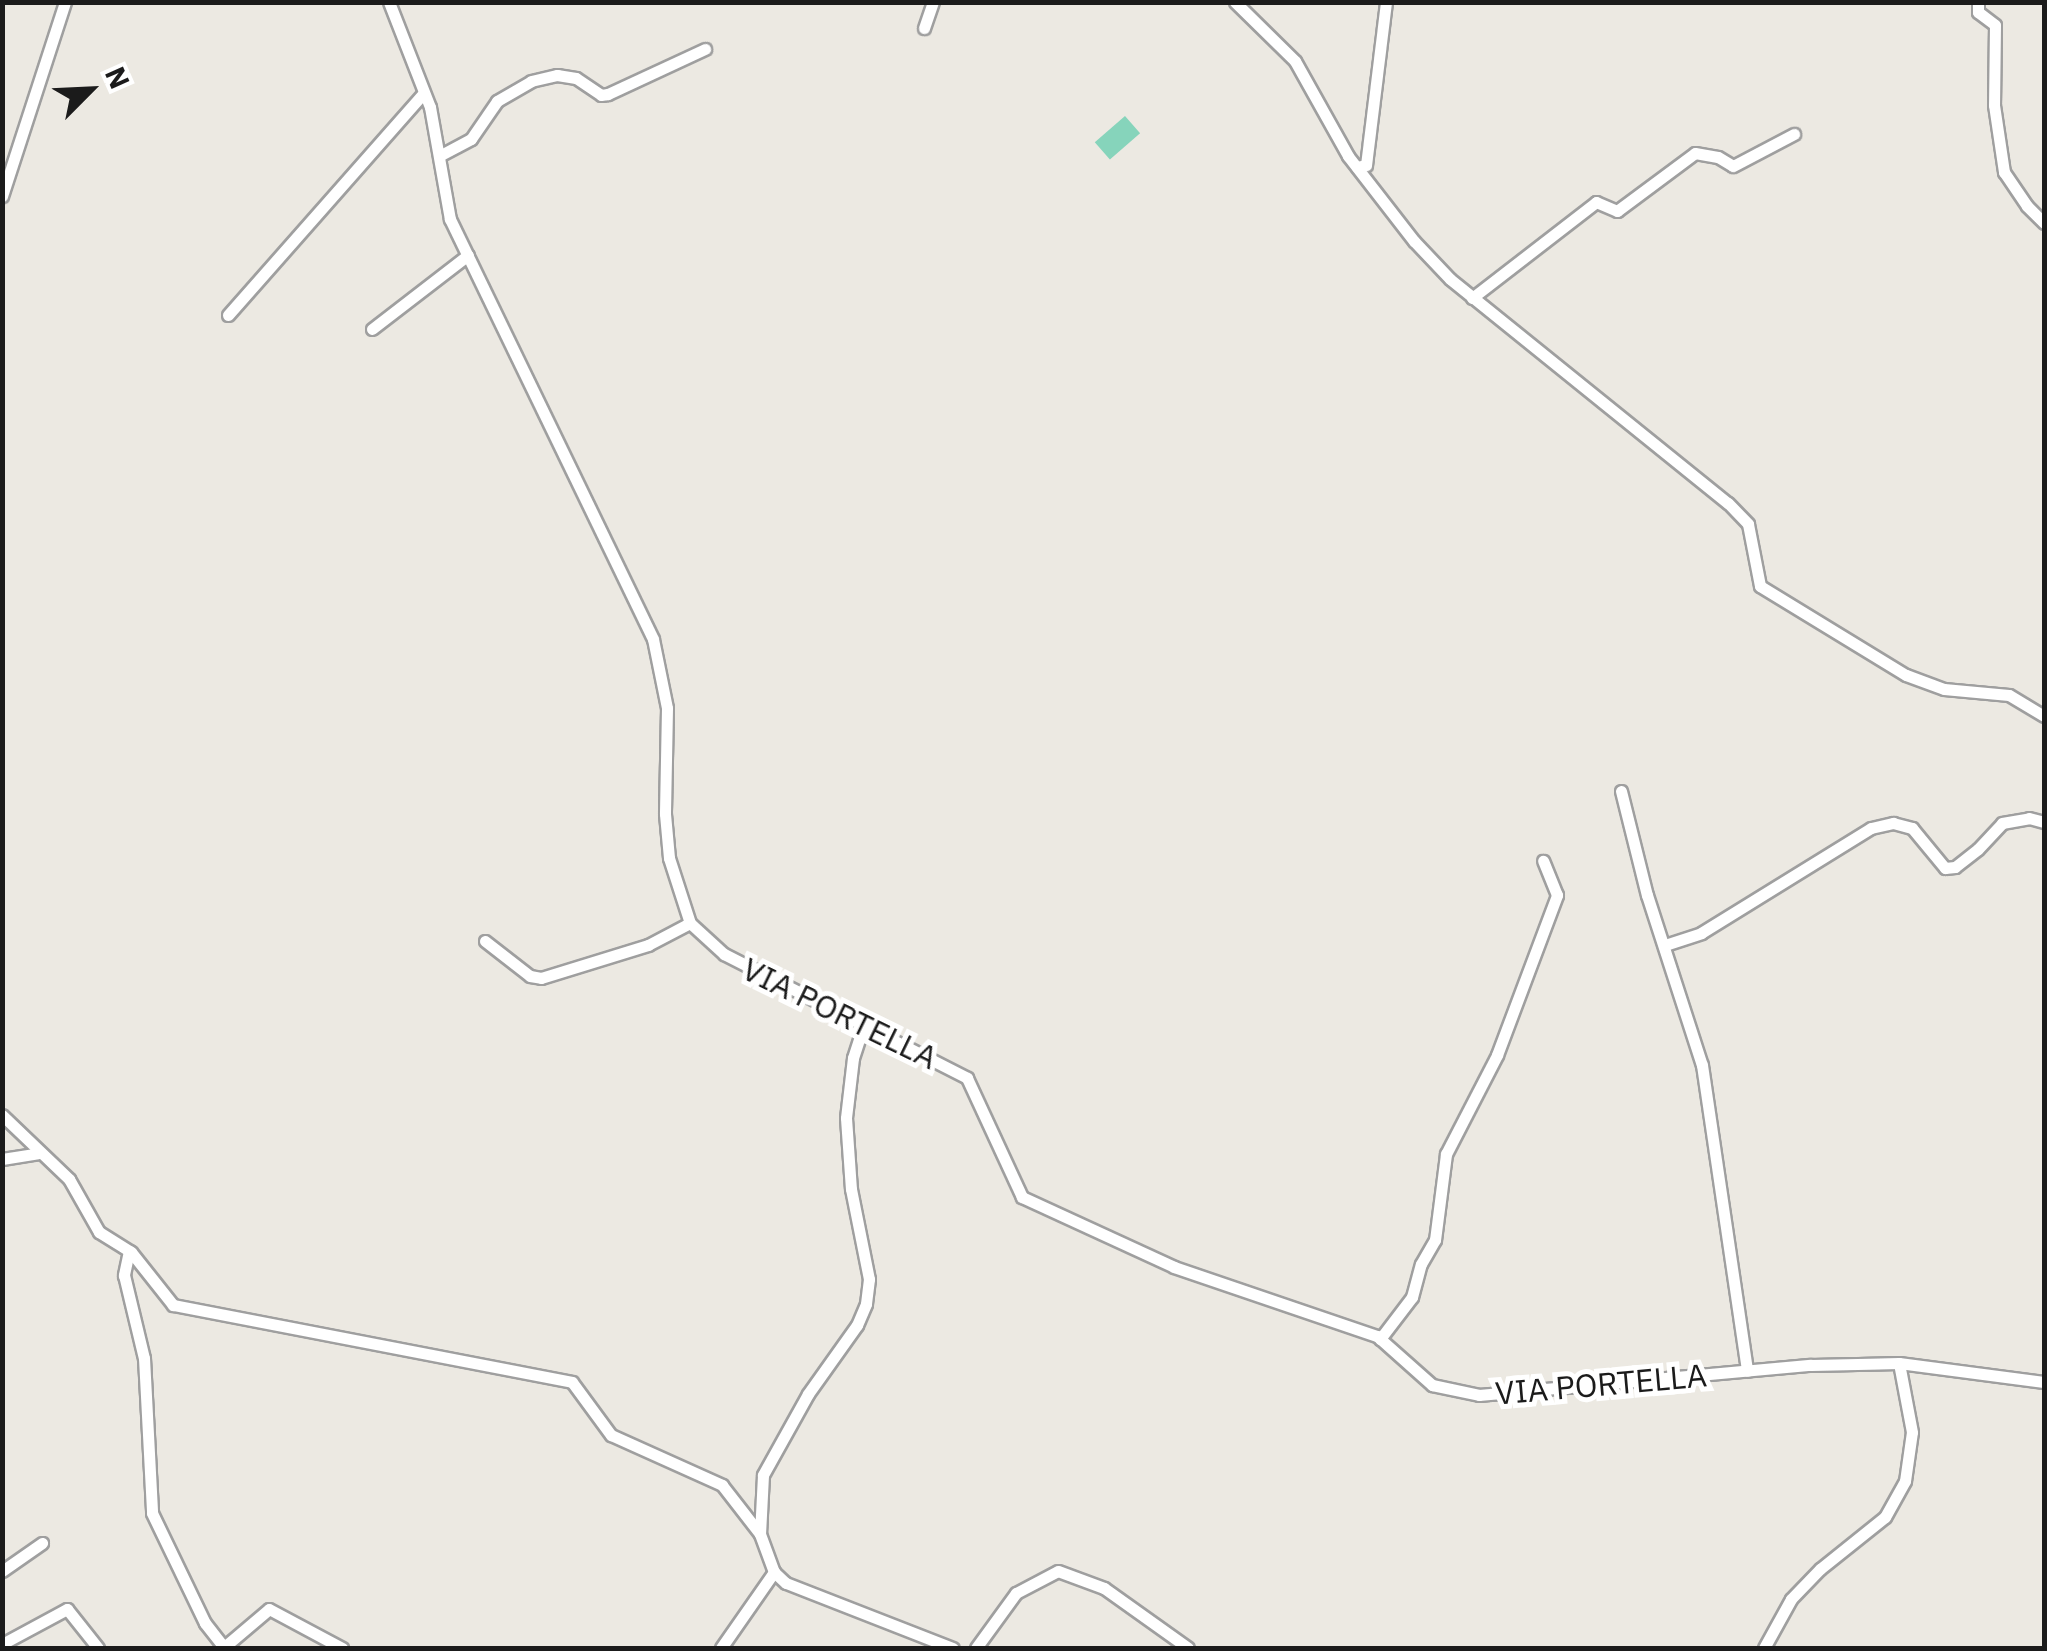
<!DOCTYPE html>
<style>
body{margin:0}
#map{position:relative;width:2047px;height:1651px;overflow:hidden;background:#ece9e2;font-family:"IBM Plex Sans",sans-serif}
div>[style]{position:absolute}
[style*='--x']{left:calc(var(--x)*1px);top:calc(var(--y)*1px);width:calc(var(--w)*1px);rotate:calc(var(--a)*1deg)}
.pitch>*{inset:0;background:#86d4bb;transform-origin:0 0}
.roads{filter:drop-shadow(2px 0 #9f9f9f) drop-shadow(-2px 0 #9f9f9f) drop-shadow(0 2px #9f9f9f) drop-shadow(0 -2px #9f9f9f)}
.minor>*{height:11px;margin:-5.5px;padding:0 5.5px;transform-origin:5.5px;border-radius:5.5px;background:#fff}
span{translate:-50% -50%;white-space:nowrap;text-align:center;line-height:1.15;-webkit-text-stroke:10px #fff;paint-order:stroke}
.street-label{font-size:32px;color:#1b1b1b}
.frame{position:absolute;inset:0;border:5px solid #1b1b1b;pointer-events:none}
.north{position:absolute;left:40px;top:40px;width:100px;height:100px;-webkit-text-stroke:8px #fff;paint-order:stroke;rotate:66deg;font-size:28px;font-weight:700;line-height:40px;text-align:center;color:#1b1b1b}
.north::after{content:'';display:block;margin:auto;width:35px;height:45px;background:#1b1b1b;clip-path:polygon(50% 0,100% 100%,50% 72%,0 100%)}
</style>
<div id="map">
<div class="pitch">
<div style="left:1125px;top:116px;width:23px;height:40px;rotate:49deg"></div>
</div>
<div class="roads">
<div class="minor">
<div style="--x:389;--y:2;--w:113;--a:68.7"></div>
<div style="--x:430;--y:107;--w:114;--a:79.9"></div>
<div style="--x:450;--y:219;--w:466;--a:64.2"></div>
<div style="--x:653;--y:639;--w:70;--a:78.5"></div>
<div style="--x:667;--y:708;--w:106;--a:91.1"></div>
<div style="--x:665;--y:814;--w:44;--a:84.8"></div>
<div style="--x:669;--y:858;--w:68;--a:72.1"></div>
<div style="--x:690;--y:923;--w:46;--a:42.4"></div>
<div style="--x:724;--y:954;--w:273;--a:27"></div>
<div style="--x:967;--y:1078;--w:131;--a:65.2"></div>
<div style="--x:1022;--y:1197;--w:167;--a:24.7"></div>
<div style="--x:1174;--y:1267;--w:214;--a:18.8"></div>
<div style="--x:1377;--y:1336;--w:74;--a:41.7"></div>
<div style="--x:1432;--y:1385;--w:48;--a:12"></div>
<div style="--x:1479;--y:1395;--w:333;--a:-5.2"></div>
<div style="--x:1811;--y:1365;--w:88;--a:-1.3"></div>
<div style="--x:1899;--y:1363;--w:146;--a:7.5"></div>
<div style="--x:1235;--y:2;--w:84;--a:44.5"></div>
<div style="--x:1295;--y:61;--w:109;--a:60.8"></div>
<div style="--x:1348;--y:156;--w:108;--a:52.2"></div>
<div style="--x:1414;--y:241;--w:52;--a:46.5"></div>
<div style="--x:1450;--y:279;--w:357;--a:38.9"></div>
<div style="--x:1728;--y:503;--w:29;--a:46"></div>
<div style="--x:1748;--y:524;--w:63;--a:79"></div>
<div style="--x:1760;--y:586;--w:171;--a:31.4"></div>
<div style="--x:1906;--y:675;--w:40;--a:20.2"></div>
<div style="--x:1944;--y:689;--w:65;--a:5.3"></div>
<div style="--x:2009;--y:695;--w:41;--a:31"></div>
<div style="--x:1978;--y:2;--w:10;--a:90"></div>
<div style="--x:1978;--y:12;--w:21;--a:37"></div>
<div style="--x:1995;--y:25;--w:80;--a:90.7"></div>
<div style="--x:1994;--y:105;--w:68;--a:81.5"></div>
<div style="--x:2004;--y:172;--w:41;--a:55.9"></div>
<div style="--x:2027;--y:206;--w:24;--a:45"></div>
<div style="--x:924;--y:28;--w:28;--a:-71"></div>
<div style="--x:439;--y:156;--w:36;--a:-28"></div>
<div style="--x:471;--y:139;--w:46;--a:-55.6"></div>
<div style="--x:497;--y:101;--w:39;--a:-30"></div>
<div style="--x:531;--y:81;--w:27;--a:-13"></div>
<div style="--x:557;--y:75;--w:19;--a:9"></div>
<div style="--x:576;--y:78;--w:30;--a:34"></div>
<div style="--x:601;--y:95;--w:7;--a:-8"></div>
<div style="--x:608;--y:94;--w:107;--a:-24.9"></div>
<div style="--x:1357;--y:167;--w:9;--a:-13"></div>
<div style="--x:1366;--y:165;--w:164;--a:-83"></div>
<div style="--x:2;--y:196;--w:204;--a:-72"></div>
<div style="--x:1472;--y:298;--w:157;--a:-37.7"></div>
<div style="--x:1596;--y:202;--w:23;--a:23"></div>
<div style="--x:1617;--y:211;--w:97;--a:-36.6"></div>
<div style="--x:1695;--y:153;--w:23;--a:10"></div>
<div style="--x:1718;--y:157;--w:17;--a:31"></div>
<div style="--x:1733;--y:166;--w:69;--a:-27.7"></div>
<div style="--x:228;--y:315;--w:296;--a:-48.6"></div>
<div style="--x:372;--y:329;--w:121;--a:-37.6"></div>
<div style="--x:1621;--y:791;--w:107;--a:76"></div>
<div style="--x:1647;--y:895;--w:179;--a:72.1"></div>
<div style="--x:1702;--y:1065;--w:309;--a:81.6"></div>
<div style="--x:485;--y:941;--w:57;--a:37.9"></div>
<div style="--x:530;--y:976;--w:11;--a:10"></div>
<div style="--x:541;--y:978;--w:112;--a:-17.1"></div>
<div style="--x:648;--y:945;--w:47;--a:-27.6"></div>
<div style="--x:1665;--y:945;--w:38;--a:-18"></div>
<div style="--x:1701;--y:933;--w:200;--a:-31.7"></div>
<div style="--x:1871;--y:828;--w:23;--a:-13"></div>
<div style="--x:1893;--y:823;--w:20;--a:15"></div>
<div style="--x:1912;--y:828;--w:52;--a:50.5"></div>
<div style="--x:1945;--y:868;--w:10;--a:-6"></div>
<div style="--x:1955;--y:867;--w:29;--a:-38"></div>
<div style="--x:1978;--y:849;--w:35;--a:-47"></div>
<div style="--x:2002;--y:823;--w:27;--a:-10"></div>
<div style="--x:2029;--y:818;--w:16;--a:15"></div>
<div style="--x:864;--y:1024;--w:36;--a:108"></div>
<div style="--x:853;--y:1058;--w:60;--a:96.7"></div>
<div style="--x:846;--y:1118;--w:71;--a:86"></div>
<div style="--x:851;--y:1189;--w:92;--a:78.7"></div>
<div style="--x:869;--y:1279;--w:25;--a:97"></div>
<div style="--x:866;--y:1304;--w:23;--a:113"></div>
<div style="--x:857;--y:1325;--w:85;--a:125.4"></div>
<div style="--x:808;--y:1394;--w:93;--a:119.1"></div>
<div style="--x:763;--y:1475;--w:59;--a:92.9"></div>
<div style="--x:760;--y:1534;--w:40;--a:69.8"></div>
<div style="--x:774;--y:1572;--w:16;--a:43"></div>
<div style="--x:786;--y:1583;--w:179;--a:21.3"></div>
<div style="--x:2;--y:1115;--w:93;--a:43.7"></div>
<div style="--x:69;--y:1179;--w:61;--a:60.5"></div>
<div style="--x:99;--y:1232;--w:38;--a:32"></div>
<div style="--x:131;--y:1252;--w:68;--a:51.6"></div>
<div style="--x:173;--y:1305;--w:406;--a:10.9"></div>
<div style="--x:572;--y:1382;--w:66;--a:53.7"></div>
<div style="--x:611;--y:1435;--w:122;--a:24.2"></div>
<div style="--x:722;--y:1485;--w:62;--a:52.2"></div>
<div style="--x:2;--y:1159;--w:36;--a:-9"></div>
<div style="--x:129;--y:1251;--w:25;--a:102"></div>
<div style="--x:124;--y:1275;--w:85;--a:76.5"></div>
<div style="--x:144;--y:1358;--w:155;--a:87"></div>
<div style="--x:152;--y:1513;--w:122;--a:64.3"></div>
<div style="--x:205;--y:1623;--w:31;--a:52"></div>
<div style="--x:1380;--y:1339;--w:53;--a:-52.7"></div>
<div style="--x:1412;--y:1297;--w:34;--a:-75"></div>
<div style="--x:1421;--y:1264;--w:28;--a:-60"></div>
<div style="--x:1435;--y:1240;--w:87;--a:-82.7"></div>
<div style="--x:1446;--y:1154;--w:111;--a:-62.7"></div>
<div style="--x:1497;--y:1055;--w:171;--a:-69.4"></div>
<div style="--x:1557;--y:895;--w:37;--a:-112"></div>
<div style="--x:2;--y:1571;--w:49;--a:-35"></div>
<div style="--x:2;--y:1644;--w:74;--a:-28.3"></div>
<div style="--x:67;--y:1609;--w:50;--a:51.5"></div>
<div style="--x:223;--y:1648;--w:60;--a:-40.3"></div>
<div style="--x:269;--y:1609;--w:83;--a:28.1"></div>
<div style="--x:721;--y:1648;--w:93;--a:-55.1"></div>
<div style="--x:976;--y:1648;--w:68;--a:-54"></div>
<div style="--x:1016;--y:1593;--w:47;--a:-27.6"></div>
<div style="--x:1058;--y:1571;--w:49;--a:20.3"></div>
<div style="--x:1104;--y:1588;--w:103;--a:35.5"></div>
<div style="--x:1764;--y:1648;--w:56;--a:-61.1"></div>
<div style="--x:1791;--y:1599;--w:42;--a:-46"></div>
<div style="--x:1820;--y:1569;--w:83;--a:-38.7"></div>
<div style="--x:1885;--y:1517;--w:41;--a:-60.9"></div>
<div style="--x:1905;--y:1481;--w:49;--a:-81.9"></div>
<div style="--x:1912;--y:1432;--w:70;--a:-100.7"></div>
</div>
</div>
<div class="street-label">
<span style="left:840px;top:1013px;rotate:26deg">VIA PORTELLA</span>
<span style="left:1601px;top:1384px;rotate:-5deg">VIA PORTELLA</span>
</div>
<div class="frame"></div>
<div class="north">N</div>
</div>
